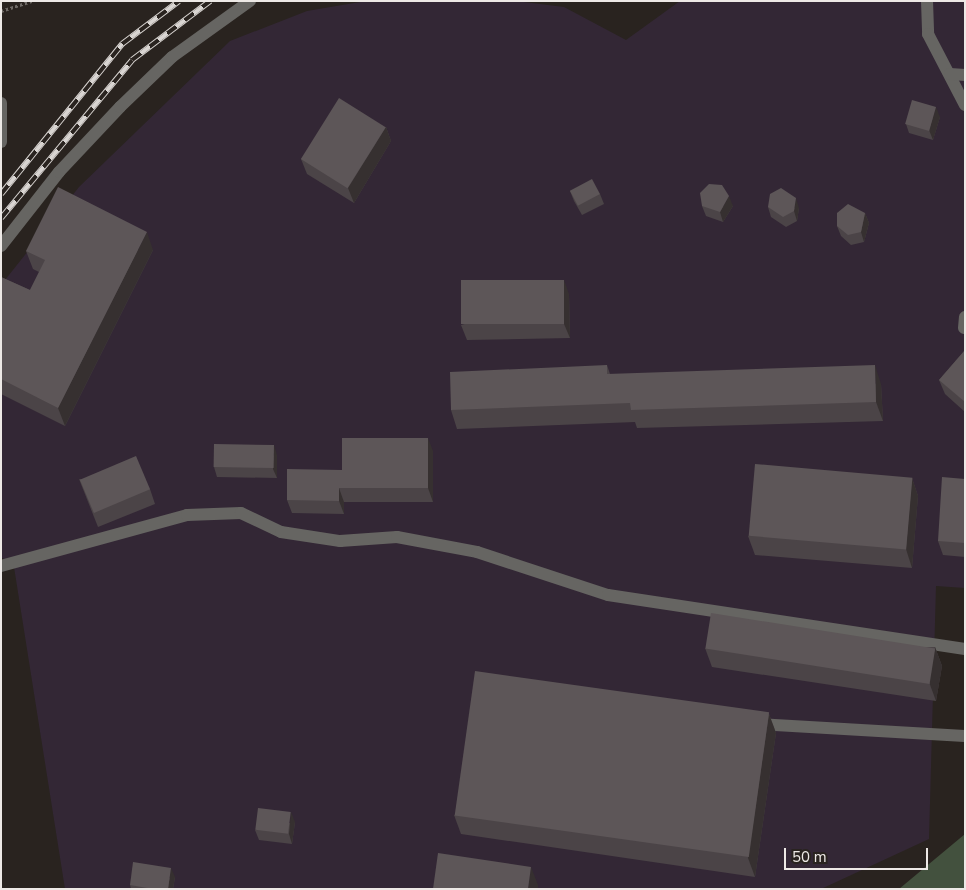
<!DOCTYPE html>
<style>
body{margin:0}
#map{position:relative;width:966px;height:890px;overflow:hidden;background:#29231f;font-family:"Nunito Sans",sans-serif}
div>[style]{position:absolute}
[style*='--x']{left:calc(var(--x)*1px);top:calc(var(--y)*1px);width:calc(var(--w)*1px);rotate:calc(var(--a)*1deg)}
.industrial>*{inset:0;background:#332735}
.green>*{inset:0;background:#43513e}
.path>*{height:3px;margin-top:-1.5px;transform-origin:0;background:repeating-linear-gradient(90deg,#6f6a66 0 2.5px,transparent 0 5px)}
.minor>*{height:12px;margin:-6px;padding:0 6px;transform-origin:6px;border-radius:6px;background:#666562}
.rail>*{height:5.5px;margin-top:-2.75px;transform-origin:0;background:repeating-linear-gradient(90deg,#29231f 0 11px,#d9d5d2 0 22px);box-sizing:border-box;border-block:1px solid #d9d5d2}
.wall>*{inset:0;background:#4b4447}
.shaded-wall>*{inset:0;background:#363030}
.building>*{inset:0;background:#5d5658;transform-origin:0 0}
span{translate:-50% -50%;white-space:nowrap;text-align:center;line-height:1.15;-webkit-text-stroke:4px #29231f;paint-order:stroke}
.frame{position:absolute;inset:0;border:2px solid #ede9e6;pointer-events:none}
.scale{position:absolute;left:784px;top:848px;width:144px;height:22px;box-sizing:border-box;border:2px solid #ede9e6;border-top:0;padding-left:6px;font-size:15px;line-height:18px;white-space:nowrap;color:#ede9e6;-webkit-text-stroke:4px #29231f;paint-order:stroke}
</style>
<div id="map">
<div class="industrial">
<div style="clip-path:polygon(366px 1px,516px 1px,564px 7px,626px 40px,680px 1px,965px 1px,965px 588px,936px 586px,929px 839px,821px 889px,65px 889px,14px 567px,1px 557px,1px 285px,79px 187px,230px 41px,307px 11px)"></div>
</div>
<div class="green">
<div style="clip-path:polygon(965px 834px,965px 889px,899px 889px)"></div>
</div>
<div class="path">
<div style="--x:1;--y:11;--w:33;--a:-18"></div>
</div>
<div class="minor">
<div style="--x:927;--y:1;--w:33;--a:88"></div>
<div style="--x:928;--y:34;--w:80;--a:62.5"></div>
<div style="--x:950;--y:74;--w:15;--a:4"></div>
<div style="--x:1;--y:103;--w:39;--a:90"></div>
<div style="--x:1;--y:246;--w:94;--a:-51.9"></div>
<div style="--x:59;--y:172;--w:89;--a:-46.8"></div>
<div style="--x:120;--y:107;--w:72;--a:-43.9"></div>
<div style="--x:172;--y:57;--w:96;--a:-35.7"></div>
<div style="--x:964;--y:328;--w:11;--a:-85"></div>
<div style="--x:1;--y:566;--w:193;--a:-15.3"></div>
<div style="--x:187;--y:515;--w:54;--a:-2.1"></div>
<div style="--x:241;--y:513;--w:44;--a:25.4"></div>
<div style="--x:281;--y:532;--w:60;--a:8.7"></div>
<div style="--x:340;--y:541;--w:57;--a:-4"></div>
<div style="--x:397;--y:537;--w:81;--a:10.6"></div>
<div style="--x:477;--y:552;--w:138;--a:18.2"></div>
<div style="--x:608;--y:595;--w:361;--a:8.6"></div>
<div style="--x:758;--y:724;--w:207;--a:3.3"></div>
</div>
<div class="rail">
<div style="--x:1;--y:194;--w:193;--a:-51.1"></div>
<div style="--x:122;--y:44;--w:71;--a:-37"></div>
<div style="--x:1;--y:218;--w:205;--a:-50.3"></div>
<div style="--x:132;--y:60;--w:98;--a:-37.1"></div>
</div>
<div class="wall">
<div style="clip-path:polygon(940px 117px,933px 140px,909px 133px,906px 124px)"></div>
<div style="clip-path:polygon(386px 127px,391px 141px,354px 203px,307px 174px,301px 159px)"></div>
<div style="clip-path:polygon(570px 191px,600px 194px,604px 204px,582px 215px,574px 201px)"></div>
<div style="clip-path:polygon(702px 206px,733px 206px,723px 222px,706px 216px)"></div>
<div style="clip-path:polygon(768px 207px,799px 208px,797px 221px,786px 227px,771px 217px)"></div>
<div style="clip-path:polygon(865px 213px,869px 223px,864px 242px,851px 245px,841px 236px,837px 226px)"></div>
<div style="clip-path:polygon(153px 250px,65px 426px,1px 394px,1px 277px,30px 290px,39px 272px,33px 269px,26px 251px)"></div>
<div style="clip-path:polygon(569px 294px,570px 338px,467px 340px,461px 325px)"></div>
<div style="clip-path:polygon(965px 350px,965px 412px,945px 394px,939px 380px)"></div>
<div style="clip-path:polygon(607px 365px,610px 374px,881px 384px,883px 421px,637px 428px,635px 422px,457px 429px,451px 410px)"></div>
<div style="clip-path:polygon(433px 451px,433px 502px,344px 502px,344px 514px,292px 513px,287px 500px,342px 470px)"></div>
<div style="clip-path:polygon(277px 455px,277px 478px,217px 477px,214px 467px)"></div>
<div style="clip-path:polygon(912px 478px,918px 496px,912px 568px,755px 555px,748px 536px)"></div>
<div style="clip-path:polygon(79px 479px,150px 489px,155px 504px,98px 527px)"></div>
<div style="clip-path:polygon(965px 479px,965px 557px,943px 555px,938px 541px)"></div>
<div style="clip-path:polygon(935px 647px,942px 666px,936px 701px,712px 667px,705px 648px)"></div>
<div style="clip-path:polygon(769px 714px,776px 733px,755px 877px,461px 834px,454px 815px)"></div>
<div style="clip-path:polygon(295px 822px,292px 844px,259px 840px,255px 830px)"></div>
<div style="clip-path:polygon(175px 877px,173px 889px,131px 889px,130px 885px)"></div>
</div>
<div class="shaded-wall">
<div style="clip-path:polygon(936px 107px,940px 117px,933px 140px,929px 130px)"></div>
<div style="clip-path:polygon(386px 127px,391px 141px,354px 203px,348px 188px)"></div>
<div style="clip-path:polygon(729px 196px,733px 206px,723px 222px,720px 212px)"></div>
<div style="clip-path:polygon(796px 198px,799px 208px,797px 221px,794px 211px)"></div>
<div style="clip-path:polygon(865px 213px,869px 223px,864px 242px,861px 232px)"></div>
<div style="clip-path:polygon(147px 232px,153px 250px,65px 426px,58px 408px)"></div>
<div style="clip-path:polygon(564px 280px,569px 294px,570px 338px,564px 324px)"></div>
<div style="clip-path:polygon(875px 365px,881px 384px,883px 421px,876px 402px)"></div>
<div style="clip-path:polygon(428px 438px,433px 451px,433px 502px,428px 488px)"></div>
<div style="clip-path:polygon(274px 445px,277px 455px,277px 478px,273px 469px)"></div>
<div style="clip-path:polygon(912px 478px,918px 496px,912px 568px,906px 549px)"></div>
<div style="clip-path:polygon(339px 488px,344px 502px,344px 514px,339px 501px)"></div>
<div style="clip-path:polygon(935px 647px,942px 666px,936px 701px,929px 682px)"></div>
<div style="clip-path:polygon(769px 714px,776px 733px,755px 877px,748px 858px)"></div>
<div style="clip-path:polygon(291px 812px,295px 822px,292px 844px,289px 834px)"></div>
<div style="clip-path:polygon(531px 867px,538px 885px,538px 889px,528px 889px)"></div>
<div style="clip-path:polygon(171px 868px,175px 877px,173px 889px,168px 889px)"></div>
</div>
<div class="building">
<div style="left:339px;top:98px;width:55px;height:72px;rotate:32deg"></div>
<div style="left:912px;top:100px;width:25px;height:25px;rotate:16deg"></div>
<div style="left:592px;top:179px;width:17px;height:25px;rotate:62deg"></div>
<div style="clip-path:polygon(709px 184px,722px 185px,729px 196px,720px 212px,702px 206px,700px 193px)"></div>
<div style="clip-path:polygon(58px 187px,147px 232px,58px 408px,1px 379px,1px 277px,30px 290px,45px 260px,26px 251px)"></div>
<div style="clip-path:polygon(781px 188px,796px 198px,794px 211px,783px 217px,768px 207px,770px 194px)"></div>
<div style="clip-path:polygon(848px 204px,865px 213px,861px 232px,848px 235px,837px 226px,837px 213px)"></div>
<div style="left:564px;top:280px;width:44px;height:103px;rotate:90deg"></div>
<div style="clip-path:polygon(965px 350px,965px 402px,939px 380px)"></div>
<div style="clip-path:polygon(607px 365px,607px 374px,875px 365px,876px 402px,631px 410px,630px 403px,451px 410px,450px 372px)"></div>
<div style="clip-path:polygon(342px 438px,428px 438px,428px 488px,339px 488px,339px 501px,287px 500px,287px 469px,342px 470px)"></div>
<div style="left:214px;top:444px;width:60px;height:23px;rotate:1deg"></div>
<div style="left:136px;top:456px;width:36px;height:61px;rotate:67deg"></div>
<div style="left:755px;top:464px;width:158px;height:72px;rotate:5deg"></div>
<div style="clip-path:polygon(942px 477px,965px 479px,965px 543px,938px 541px)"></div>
<div style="left:711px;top:613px;width:227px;height:36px;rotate:9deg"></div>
<div style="left:475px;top:671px;width:297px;height:146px;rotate:8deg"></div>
<div style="left:258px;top:808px;width:33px;height:22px;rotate:7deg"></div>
<div style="clip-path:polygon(438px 853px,531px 867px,528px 889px,433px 889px)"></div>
<div style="clip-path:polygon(133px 862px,171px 868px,168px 889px,153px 889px,130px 885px)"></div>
</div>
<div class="frame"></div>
<div class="scale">50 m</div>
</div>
